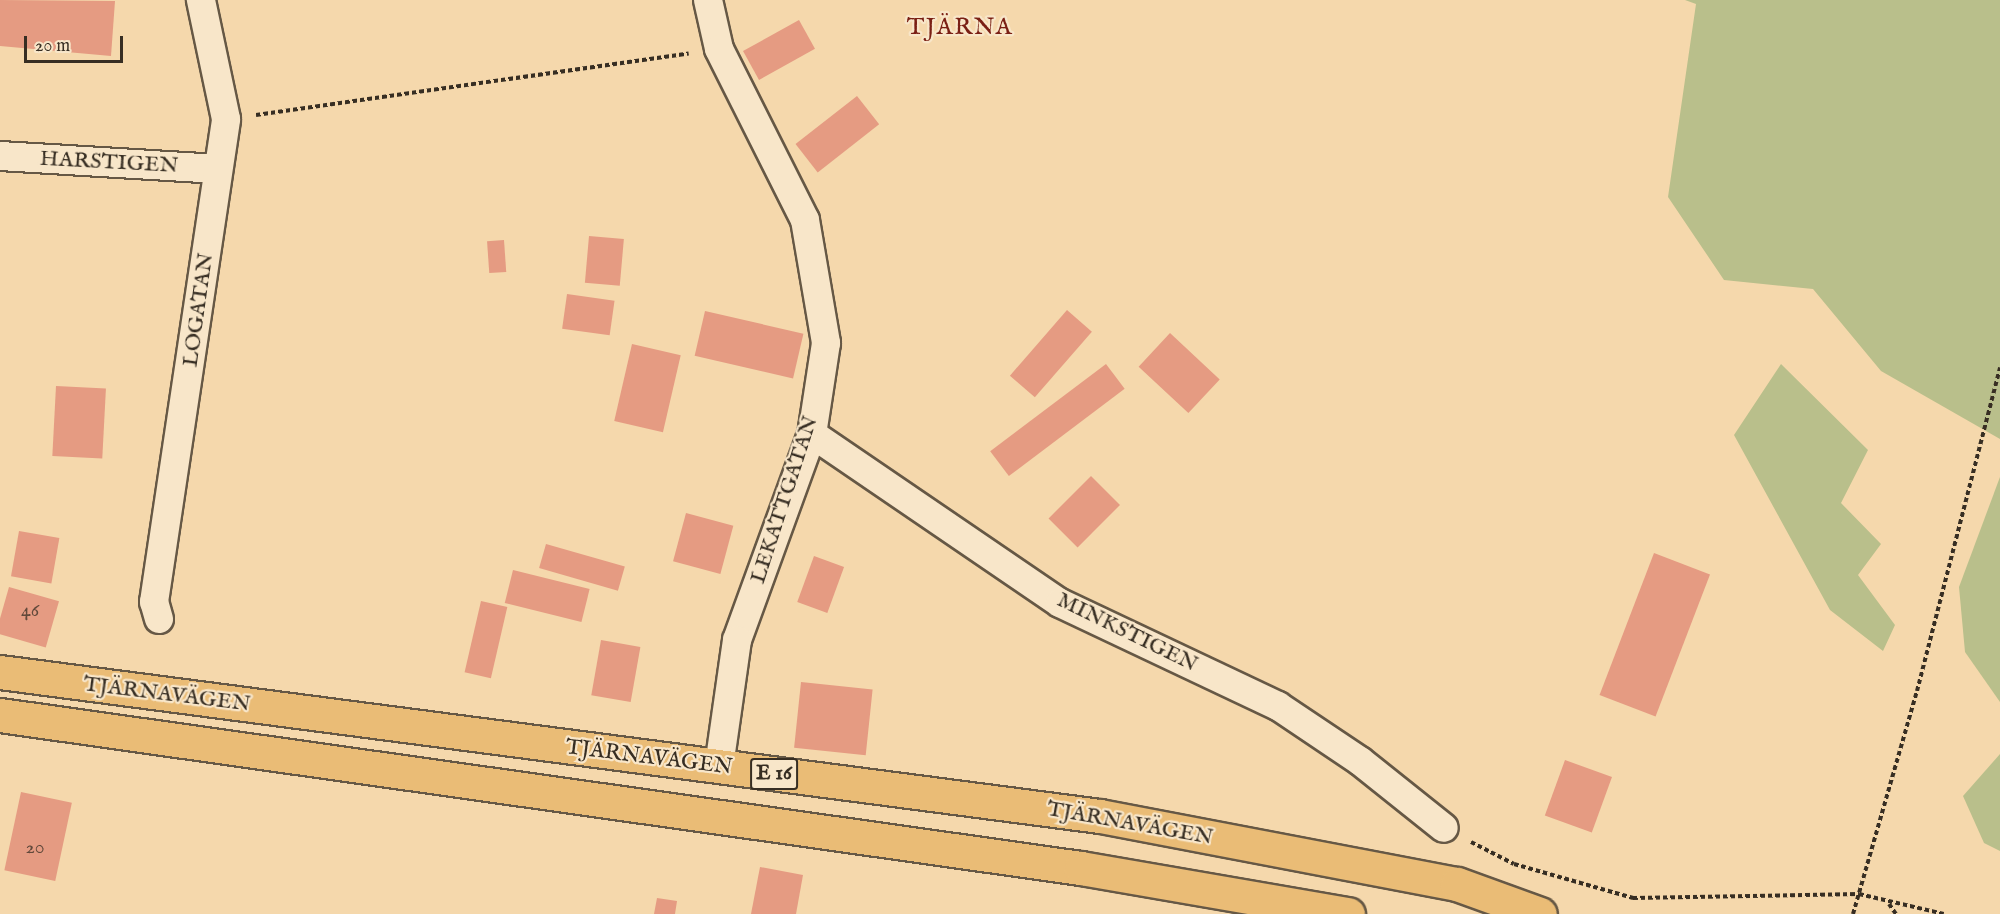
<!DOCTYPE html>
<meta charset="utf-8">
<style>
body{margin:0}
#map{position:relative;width:2000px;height:914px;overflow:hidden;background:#f5d8ac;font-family:"IM FELL English",serif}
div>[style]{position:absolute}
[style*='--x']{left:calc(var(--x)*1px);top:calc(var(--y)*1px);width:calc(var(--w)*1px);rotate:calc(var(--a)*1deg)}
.green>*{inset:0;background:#b9bf8b}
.building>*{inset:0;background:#e59b82;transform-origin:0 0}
.path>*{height:4px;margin-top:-2px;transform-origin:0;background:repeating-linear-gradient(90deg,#372e23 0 4.5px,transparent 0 7.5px)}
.roads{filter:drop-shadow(2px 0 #665845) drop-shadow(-2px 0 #665845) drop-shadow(0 2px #665845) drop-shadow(0 -2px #665845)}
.minor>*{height:28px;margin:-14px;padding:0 14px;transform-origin:14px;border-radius:14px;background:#f8e6c9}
.trunk>*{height:33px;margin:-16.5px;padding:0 16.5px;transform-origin:16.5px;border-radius:16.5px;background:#eabc76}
span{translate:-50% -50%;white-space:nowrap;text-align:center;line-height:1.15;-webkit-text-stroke:4.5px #f8e6c9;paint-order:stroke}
.number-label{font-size:20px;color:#62493b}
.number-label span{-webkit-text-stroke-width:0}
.shield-label span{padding:2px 4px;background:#f8e6c9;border:2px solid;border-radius:4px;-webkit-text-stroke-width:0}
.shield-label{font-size:21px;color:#372e23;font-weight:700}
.street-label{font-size:22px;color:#372e23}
.neighbourhood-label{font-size:24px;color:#7a1f14;letter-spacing:1.5px}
.scale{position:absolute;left:24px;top:36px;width:99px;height:27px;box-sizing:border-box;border:3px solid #372e23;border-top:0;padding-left:8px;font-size:18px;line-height:21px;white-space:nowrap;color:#372e23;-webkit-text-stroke:4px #f8e6c9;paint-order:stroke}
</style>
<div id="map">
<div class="green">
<div style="clip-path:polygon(1685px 0,2000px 0,2000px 439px,1881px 371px,1813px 289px,1724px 280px,1668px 197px,1696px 4px)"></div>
<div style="clip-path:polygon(1781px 364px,1868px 450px,1841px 503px,1881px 544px,1858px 575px,1895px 625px,1883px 651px,1830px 610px,1734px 435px)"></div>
<div style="clip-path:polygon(2000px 477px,2000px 702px,1965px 652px,1959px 587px)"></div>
<div style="clip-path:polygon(2000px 754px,2000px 851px,1984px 843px,1963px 796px)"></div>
</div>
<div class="building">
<div style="clip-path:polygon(0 0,115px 1px,111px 56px,0 46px)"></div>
<div style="left:799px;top:20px;width:33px;height:64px;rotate:61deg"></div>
<div style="left:857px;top:96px;width:36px;height:78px;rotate:52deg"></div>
<div style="left:589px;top:236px;width:35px;height:47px;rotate:5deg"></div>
<div style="left:504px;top:240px;width:32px;height:17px;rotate:86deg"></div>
<div style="left:567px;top:294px;width:48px;height:35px;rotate:8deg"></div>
<div style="left:1067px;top:310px;width:33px;height:87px;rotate:41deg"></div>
<div style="left:705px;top:311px;width:101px;height:46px;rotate:13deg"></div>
<div style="left:1170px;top:333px;width:68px;height:46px;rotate:43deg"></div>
<div style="left:632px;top:344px;width:50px;height:79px;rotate:13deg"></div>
<div style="left:1106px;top:364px;width:31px;height:145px;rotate:53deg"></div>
<div style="left:56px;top:386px;width:50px;height:70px;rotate:3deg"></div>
<div style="left:1091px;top:476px;width:41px;height:60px;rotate:45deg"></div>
<div style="left:686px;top:513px;width:49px;height:50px;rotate:15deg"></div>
<div style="left:19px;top:531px;width:41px;height:46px;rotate:10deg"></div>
<div style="left:546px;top:544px;width:82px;height:25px;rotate:16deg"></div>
<div style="left:1654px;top:553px;width:60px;height:152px;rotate:21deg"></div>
<div style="left:814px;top:556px;width:32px;height:49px;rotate:20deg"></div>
<div style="left:513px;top:570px;width:79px;height:34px;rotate:14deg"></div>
<div style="left:9px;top:587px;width:52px;height:48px;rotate:16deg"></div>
<div style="left:481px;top:601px;width:27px;height:73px;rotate:13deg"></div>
<div style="left:601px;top:640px;width:40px;height:56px;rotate:10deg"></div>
<div style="left:801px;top:682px;width:72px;height:66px;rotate:6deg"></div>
<div style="left:1565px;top:760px;width:50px;height:59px;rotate:20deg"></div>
<div style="left:21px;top:792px;width:52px;height:80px;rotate:12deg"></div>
<div style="clip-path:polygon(760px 867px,803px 875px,796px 914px,751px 914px)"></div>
<div style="clip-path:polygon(657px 898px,677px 901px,675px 914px,654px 914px)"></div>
</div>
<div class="path">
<div style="--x:256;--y:115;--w:437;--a:-8.1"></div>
<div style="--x:1471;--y:842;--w:48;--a:27.1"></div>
<div style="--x:1514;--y:864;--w:124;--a:15.9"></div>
<div style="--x:1633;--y:898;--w:226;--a:-1"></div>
<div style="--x:1859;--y:894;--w:87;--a:13.2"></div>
<div style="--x:1889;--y:904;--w:12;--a:55"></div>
<div style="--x:1853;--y:914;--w:232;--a:-74"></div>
<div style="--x:1917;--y:691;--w:334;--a:-75.6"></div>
</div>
<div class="roads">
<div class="minor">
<div style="--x:708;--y:0;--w:50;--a:77.3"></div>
<div style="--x:719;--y:49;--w:191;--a:63.3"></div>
<div style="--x:805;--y:220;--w:125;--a:80.3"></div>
<div style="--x:826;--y:343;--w:92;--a:98.7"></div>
<div style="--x:812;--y:434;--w:219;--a:110"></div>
<div style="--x:737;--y:640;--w:128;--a:98.1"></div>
<div style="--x:0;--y:156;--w:217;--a:3.4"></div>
<div style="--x:812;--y:434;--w:300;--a:34.3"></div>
<div style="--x:1060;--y:603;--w:241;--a:25.3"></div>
<div style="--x:1278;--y:706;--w:99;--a:33.9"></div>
<div style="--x:1360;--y:761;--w:107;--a:38.6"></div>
<div style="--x:159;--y:619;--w:18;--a:-106"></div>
<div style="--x:154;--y:602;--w:488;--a:-81.5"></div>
<div style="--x:226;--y:119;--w:122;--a:-101.9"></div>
</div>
<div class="trunk">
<div style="--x:0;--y:672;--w:1109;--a:7.46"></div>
<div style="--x:1100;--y:816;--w:363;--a:10.8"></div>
<div style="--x:1457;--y:884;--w:88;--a:19.9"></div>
<div style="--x:0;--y:715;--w:1092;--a:8.06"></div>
<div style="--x:1081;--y:868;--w:271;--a:9.8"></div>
</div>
</div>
<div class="number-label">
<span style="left:30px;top:610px">46</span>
<span style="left:35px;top:847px">20</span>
</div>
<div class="shield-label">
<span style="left:774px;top:774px">E 16</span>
</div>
<div class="street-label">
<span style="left:109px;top:163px;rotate:3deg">HARSTIGEN</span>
<span style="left:199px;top:310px;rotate:-82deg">LOGATAN</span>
<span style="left:785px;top:500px;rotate:-72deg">LEKATTGATAN</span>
<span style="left:1127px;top:633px;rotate:26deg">MINKSTIGEN</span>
<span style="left:167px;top:695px;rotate:7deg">TJÄRNAVÄGEN</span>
<span style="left:649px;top:758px;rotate:7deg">TJÄRNAVÄGEN</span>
<span style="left:1130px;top:824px;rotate:10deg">TJÄRNAVÄGEN</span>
</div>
<div class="neighbourhood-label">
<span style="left:960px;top:28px">TJÄRNA</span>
</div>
<div class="scale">20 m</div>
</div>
